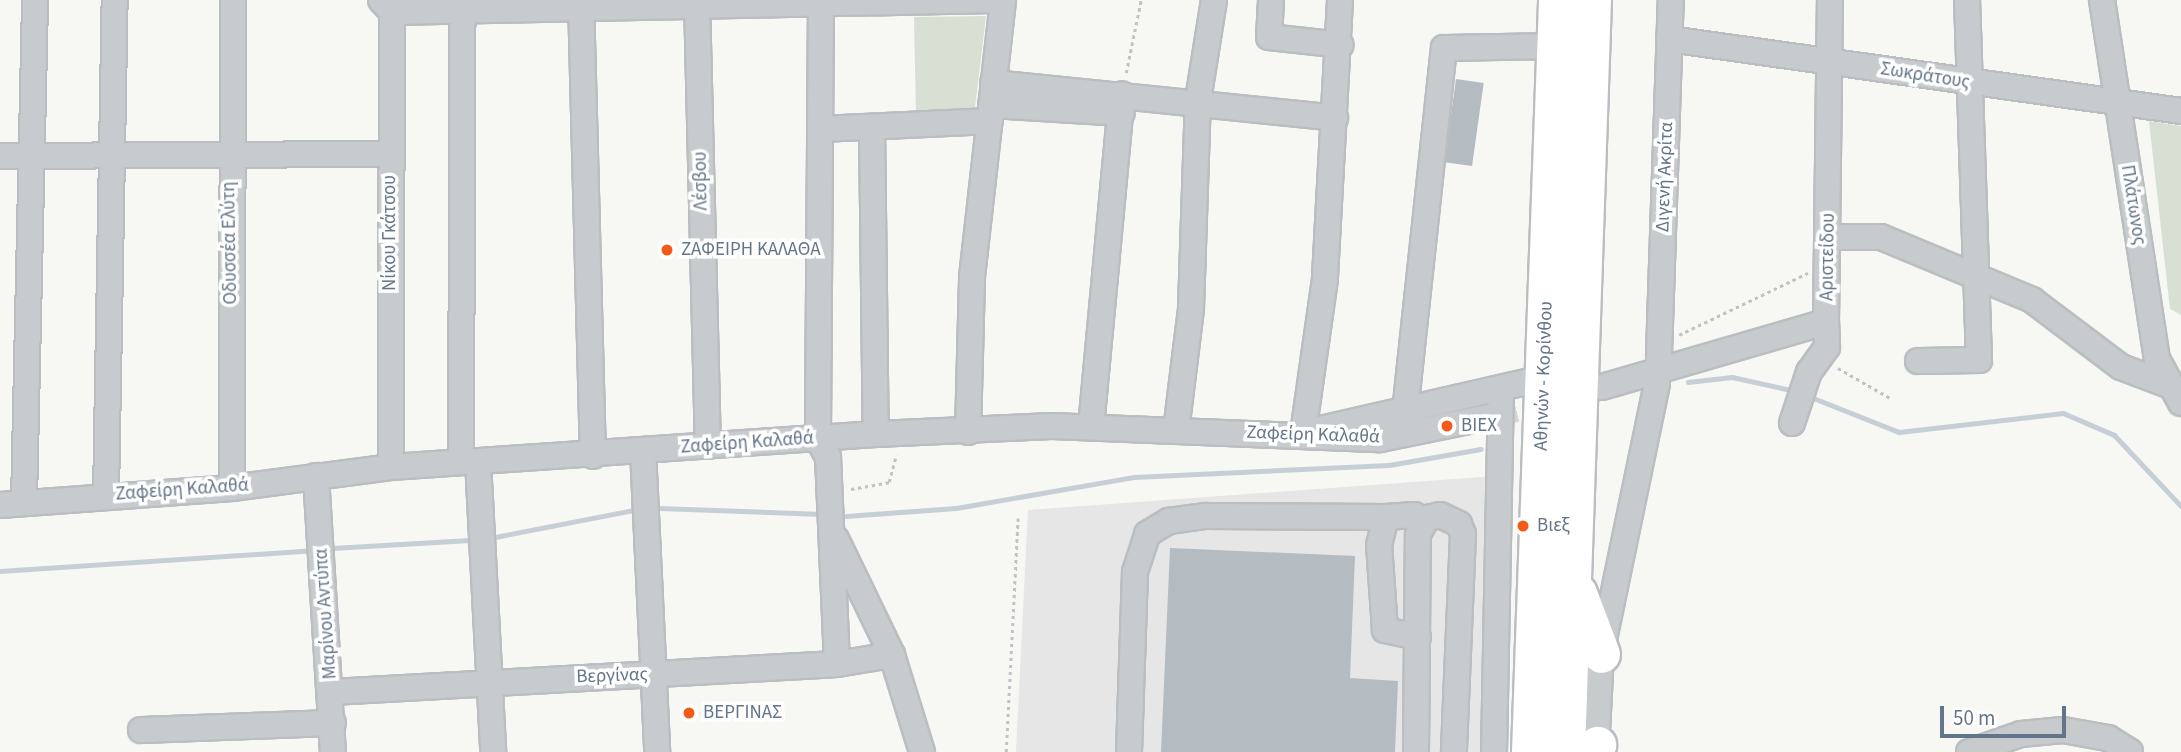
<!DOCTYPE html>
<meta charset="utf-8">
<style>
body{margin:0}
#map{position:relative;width:2181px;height:752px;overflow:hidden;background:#f7f7f4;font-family:"Source Sans 3",sans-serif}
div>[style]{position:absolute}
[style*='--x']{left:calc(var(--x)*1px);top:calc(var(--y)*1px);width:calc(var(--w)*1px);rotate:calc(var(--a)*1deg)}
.built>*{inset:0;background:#e5e6e5}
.green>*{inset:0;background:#d8e0d4}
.stream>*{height:5px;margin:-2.5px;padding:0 2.5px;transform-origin:2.5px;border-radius:2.5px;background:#c6cfd5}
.building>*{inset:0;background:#b4bbc1;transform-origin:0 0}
.minor-tunnel>*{height:24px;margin-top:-12px;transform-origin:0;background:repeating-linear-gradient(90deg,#d2d6d9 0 24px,transparent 0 36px)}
.path>*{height:2.5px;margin-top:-1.25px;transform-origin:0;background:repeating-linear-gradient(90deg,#c0c2c5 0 3.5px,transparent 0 7px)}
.roads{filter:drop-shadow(2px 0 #bbbec1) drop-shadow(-2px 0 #bbbec1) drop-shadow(0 2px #bbbec1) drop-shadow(0 -2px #bbbec1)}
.minor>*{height:24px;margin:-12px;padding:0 12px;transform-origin:12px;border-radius:12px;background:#c7cbce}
.highway>*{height:37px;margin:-18.5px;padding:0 18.5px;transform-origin:18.5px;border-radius:18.5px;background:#fff}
.minor-bridge>*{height:24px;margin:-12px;padding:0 12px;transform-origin:12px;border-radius:12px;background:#c7cbce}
.dots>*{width:19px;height:19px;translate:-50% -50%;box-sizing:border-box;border:4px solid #fff;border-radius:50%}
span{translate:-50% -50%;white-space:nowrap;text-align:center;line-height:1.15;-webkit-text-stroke:7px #fff;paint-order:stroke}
.street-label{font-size:19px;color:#637588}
.poi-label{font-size:19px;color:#637588}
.left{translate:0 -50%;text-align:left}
.scale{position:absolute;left:1940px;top:706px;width:126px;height:32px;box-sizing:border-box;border:4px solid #637588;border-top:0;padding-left:9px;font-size:21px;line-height:24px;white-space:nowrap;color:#637588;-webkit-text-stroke:5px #fff;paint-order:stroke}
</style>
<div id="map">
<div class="built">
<div style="clip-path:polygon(1495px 476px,1484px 752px,1016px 752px,1028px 510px)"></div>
</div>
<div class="green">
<div style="clip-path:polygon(986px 16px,974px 116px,916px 116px,914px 17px)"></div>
<div style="clip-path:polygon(2149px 121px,2181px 126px,2181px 315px,2170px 309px)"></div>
</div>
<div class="stream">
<div style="--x:1688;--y:382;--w:44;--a:-6.5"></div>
<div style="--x:1732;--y:377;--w:65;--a:12.5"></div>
<div style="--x:1808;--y:396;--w:98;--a:21.6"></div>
<div style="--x:1899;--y:432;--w:165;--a:-6.6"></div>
<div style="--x:2063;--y:413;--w:56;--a:23.3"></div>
<div style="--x:2114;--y:435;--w:98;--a:46.7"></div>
<div style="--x:659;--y:508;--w:163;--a:2.1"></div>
<div style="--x:846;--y:516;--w:110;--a:-4.2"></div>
<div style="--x:956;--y:508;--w:181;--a:-9.9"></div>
<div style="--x:1134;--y:477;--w:255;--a:-2.7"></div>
<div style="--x:1389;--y:465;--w:93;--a:-9.9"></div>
<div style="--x:495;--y:537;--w:142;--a:-11"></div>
<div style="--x:332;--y:548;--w:138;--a:-3.3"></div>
<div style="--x:0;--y:571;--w:306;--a:-3.8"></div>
</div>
<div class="building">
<div style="left:1456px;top:79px;width:28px;height:84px;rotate:8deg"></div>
<div style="clip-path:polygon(1170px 548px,1355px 556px,1350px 678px,1398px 681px,1395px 752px,1161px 752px)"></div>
</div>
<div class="minor-tunnel">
<div style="--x:1493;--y:416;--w:63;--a:-14.7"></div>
</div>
<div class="path">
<div style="--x:1126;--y:73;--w:75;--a:-78.4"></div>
<div style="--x:1679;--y:335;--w:143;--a:-25.7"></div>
<div style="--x:1838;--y:368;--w:62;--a:29.9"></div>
<div style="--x:851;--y:489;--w:39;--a:-10"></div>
<div style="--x:889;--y:482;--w:28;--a:-75"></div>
<div style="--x:1006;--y:752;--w:234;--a:-87.1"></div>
</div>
<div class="roads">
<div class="minor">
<div style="--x:381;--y:0;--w:16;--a:47"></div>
<div style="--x:392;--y:12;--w:603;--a:-1.14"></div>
<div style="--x:581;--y:0;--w:456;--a:88.5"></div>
<div style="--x:697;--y:0;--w:446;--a:88.6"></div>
<div style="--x:821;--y:0;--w:439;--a:90.4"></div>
<div style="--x:818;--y:439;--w:21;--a:61"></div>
<div style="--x:828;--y:457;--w:207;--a:87.5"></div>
<div style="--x:1271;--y:0;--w:37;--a:93"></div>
<div style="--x:1269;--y:37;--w:72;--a:6.3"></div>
<div style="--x:1340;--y:0;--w:279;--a:93.1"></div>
<div style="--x:1325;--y:279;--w:156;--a:98.1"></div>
<div style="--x:1303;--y:433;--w:247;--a:-12.9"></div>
<div style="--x:2102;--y:0;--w:363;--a:81.3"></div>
<div style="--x:2157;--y:359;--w:50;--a:61.4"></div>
<div style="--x:1669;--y:39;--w:517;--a:8"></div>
<div style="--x:993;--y:83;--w:344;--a:5.8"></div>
<div style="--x:991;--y:105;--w:131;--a:3.5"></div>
<div style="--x:872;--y:127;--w:307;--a:89.3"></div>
<div style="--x:822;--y:129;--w:168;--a:-2.7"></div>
<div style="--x:0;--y:156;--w:390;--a:-0.3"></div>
<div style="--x:1829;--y:237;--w:52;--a:0"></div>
<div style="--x:1881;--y:237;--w:164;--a:22.6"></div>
<div style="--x:2032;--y:300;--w:111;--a:37"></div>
<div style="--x:2121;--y:367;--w:48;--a:20.7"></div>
<div style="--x:1659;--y:354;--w:354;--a:-88.1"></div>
<div style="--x:1918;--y:361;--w:61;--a:-0.9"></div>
<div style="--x:1979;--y:360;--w:360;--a:-91.9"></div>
<div style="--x:1602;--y:387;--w:233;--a:-16.2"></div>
<div style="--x:1826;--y:322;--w:322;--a:-89.3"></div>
<div style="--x:1405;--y:412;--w:366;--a:-83.9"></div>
<div style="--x:1444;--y:48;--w:112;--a:-1"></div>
<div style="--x:1792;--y:423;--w:54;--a:-71.6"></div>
<div style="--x:1809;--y:372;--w:31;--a:-54"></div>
<div style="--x:1827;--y:347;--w:25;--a:-92"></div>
<div style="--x:1091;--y:427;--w:334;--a:-84.7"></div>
<div style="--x:1176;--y:431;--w:124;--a:-83"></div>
<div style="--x:1191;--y:308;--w:208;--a:-88.1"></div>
<div style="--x:1198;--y:100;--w:101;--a:-80.9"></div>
<div style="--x:968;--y:432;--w:155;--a:-88.5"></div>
<div style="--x:972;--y:277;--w:279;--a:-83.6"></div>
<div style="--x:643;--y:450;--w:302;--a:87.3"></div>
<div style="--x:478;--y:461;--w:291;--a:87"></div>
<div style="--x:461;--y:462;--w:462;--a:-89.8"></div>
<div style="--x:391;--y:467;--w:467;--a:-89.9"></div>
<div style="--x:316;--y:476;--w:277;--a:86.5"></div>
<div style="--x:232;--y:488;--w:488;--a:-89.9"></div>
<div style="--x:106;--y:496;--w:496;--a:-89"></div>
<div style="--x:24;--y:502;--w:502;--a:-88.74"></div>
<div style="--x:0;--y:505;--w:233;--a:-4.2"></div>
<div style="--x:232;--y:488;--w:160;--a:-7.5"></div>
<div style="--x:391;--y:467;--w:486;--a:-3.9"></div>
<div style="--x:876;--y:434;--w:176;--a:-2.6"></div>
<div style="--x:1052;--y:426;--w:328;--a:2.3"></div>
<div style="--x:1380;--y:439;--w:115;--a:-11.5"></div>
<div style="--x:836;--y:539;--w:129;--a:64.2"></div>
<div style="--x:892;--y:655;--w:102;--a:72.8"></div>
<div style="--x:1418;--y:637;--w:34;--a:-168"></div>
<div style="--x:1385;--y:630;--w:85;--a:-94"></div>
<div style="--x:1379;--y:545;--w:29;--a:-76"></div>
<div style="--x:1386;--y:517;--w:28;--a:-4"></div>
<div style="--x:1414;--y:515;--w:12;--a:59"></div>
<div style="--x:332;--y:692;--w:506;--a:-3.17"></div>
<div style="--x:837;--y:664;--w:56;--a:-9.3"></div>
<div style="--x:141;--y:730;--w:192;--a:-2.1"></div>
<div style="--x:1129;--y:752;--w:180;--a:-88.1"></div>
<div style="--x:1135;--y:572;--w:40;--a:-72"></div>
<div style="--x:1147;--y:534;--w:26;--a:-31"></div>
<div style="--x:1169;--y:521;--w:37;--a:-8"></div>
<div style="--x:1206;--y:516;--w:180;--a:0.3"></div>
<div style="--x:1416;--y:752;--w:218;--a:-89.5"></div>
<div style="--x:1418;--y:534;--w:18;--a:-61"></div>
<div style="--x:1427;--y:518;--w:13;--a:-13"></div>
<div style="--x:1440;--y:515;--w:21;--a:25"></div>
<div style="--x:1459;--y:524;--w:11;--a:68"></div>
<div style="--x:1463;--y:534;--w:218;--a:92.4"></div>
<div style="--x:1494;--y:752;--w:353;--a:-88.9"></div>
<div style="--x:1596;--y:752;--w:98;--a:-87.1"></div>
<div style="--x:1601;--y:654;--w:276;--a:-78.3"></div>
<div style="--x:1969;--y:752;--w:55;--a:-19.1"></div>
<div style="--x:2021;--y:734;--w:42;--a:-5.4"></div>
<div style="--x:2063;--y:730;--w:46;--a:10.1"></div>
<div style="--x:2108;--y:738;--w:26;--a:32"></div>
</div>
<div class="highway">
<div style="--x:1578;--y:593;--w:65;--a:69.3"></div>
<div style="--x:1530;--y:752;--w:752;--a:-87.94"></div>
<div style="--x:1566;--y:752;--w:752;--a:-88.02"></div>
<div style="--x:1592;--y:752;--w:9;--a:-54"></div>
</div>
</div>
<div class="minor-bridge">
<div style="--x:1657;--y:384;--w:30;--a:-86"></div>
</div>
<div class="dots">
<div style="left:667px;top:250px;background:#f35a18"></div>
<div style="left:1447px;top:426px;background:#f35a18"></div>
<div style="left:1523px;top:526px;background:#f35a18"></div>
<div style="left:689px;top:713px;background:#f35a18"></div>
</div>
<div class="street-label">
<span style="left:1925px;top:76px;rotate:9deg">Σωκράτους</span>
<span style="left:1665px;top:177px;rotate:-88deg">Διγενή Ακρίτα</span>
<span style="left:701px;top:181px;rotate:-91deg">Λέσβου</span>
<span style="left:2133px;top:205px;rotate:81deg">Πλάτωνος</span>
<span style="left:390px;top:233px;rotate:-90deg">Νίκου Γκάτσου</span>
<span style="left:230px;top:243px;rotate:-91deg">Οδυσσέα Ελύτη</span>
<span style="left:1828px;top:257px;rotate:-89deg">Αριστείδου</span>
<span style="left:1544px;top:376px;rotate:-88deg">Αθηνών - Κορίνθου</span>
<span style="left:1313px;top:435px;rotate:2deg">Ζαφείρη Καλαθά</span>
<span style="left:747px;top:443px;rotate:-4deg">Ζαφείρη Καλαθά</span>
<span style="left:182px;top:490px;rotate:-4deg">Ζαφείρη Καλαθά</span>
<span style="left:326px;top:614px;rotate:-94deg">Μαρίνου Αντύπα</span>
<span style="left:612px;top:676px;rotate:-2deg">Βεργίνας</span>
</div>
<div class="poi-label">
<span class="left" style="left:681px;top:250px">ΖΑΦΕΙΡΗ ΚΑΛΑΘΑ</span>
<span class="left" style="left:1461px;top:426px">ΒΙΕΧ</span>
<span class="left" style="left:1537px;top:526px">Βιεξ</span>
<span class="left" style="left:703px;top:713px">ΒΕΡΓΙΝΑΣ</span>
</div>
<div class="scale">50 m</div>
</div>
